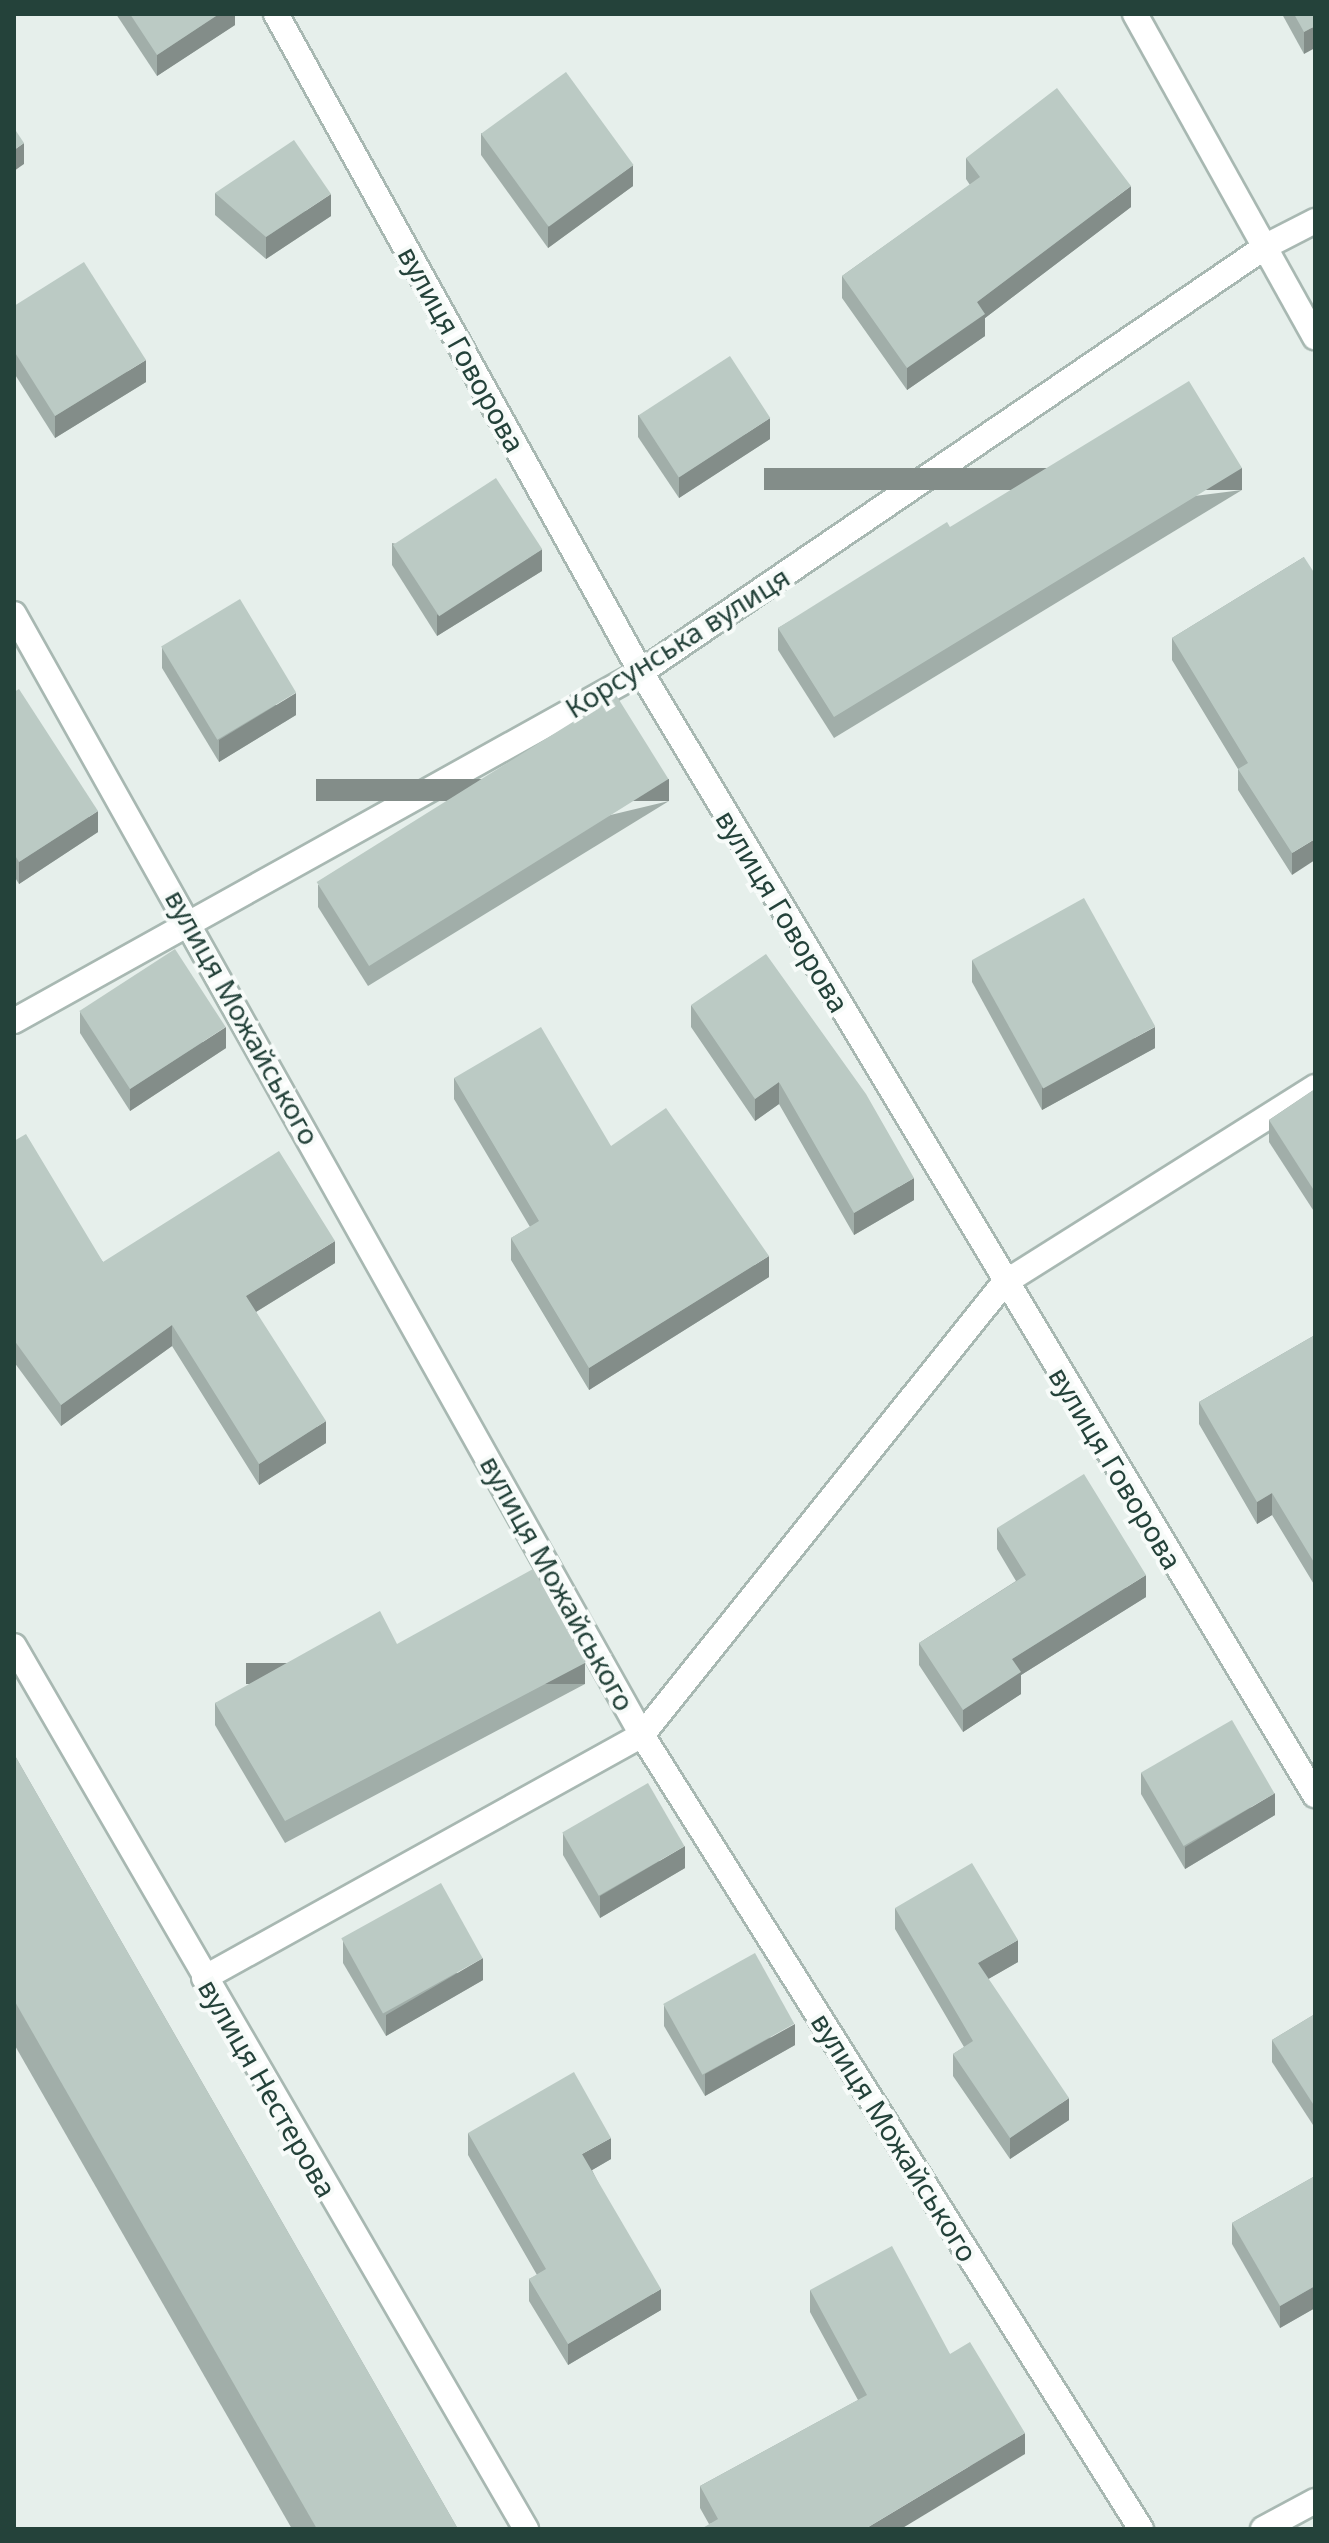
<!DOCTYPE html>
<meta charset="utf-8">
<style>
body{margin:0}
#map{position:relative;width:1329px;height:2543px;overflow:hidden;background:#e6efeb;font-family:"Noto Sans",sans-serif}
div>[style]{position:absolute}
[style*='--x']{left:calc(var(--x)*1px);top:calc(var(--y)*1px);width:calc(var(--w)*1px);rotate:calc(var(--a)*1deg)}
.roads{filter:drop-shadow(2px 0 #a8b8b2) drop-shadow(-2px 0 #a8b8b2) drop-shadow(0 2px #a8b8b2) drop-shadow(0 -2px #a8b8b2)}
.minor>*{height:24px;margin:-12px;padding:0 12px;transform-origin:12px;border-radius:12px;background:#fff}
.tertiary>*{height:24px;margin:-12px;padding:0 12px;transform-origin:12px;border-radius:12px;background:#fff}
.wall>*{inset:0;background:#a1aea9}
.shaded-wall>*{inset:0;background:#838d89;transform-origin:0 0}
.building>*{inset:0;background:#bbcac4;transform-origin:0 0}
span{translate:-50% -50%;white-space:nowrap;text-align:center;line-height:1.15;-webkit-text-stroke:8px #f7fbf9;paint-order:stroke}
.street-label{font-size:28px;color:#24423a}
.frame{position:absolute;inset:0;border:16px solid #24423a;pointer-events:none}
</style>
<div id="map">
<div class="roads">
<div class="minor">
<div style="--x:276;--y:14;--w:752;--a:60.98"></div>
<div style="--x:641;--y:672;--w:1310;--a:59.03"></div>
<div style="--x:1135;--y:14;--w:370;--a:60.9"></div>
<div style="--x:14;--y:614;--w:1285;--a:60.74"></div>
<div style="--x:642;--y:1735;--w:938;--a:57.85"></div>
<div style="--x:14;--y:1021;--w:718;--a:-29.1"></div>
<div style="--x:641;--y:672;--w:759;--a:-34.26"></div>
<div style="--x:1268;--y:245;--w:53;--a:-27.1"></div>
<div style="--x:204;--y:1978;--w:501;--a:-29.02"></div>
<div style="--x:642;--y:1735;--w:579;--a:-51.31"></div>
<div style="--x:1004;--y:1283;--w:368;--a:-32.2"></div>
<div style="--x:1263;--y:2529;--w:59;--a:-28.3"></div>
</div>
<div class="tertiary">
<div style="--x:14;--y:1646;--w:1021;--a:59.89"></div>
</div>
</div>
<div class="wall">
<div style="clip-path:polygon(116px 14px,235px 14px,235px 25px,157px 76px)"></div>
<div style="clip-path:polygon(1282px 14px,1315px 14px,1304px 54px)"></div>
<div style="clip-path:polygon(481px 133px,633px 186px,548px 248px,481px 155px)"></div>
<div style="clip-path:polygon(966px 158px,1131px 207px,985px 318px,985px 336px,907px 390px,842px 298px,842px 276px,970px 185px,966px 179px)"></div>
<div style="clip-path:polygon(215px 193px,331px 216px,266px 259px,215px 215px)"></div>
<div style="clip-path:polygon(14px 306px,146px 382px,55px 438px,14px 373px)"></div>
<div style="clip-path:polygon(638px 415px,770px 439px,679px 498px,638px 437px)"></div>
<div style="clip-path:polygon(1242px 490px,834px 738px,778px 650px,778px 628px,950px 527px)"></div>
<div style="clip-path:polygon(392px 543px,542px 571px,437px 636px,392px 565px)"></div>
<div style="clip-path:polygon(1304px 557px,1292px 875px,1238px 790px,1238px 769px,1172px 660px,1172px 638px)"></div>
<div style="clip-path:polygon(162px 647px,296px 715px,219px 762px,162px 668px)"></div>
<div style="clip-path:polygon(14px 692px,98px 832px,19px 884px,14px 876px)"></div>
<div style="clip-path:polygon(669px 801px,368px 986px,318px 907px,318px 885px)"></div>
<div style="clip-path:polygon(972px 960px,1155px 1048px,1042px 1110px,972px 982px)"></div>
<div style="clip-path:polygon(691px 1005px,914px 1200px,854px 1235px,779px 1104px,755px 1121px,691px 1027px)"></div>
<div style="clip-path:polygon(80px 1012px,226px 1048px,130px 1111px,80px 1033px)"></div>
<div style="clip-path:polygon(454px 1078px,611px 1146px,769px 1277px,589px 1390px,511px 1260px,511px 1238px,530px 1227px,454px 1099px)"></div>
<div style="clip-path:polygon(1315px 1089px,1315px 1213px,1269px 1142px,1269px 1120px)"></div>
<div style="clip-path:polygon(14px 1141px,103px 1262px,335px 1263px,256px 1312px,326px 1443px,259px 1485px,172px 1346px,61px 1426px,14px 1362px)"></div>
<div style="clip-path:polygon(1315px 1335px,1315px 1586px,1272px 1515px,1257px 1524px,1199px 1424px,1199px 1402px)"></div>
<div style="clip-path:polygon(997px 1528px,1146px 1597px,1021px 1675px,1021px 1694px,963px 1732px,919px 1665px,919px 1643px,1016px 1581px,997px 1549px)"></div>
<div style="clip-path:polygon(397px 1644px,585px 1684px,285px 1843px,215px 1725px,215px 1703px)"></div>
<div style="clip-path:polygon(14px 1754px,458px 2529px,292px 2529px,14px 2044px)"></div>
<div style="clip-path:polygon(1141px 1773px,1275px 1815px,1185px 1869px,1141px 1794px)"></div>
<div style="clip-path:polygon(563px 1833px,685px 1868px,600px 1918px,563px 1855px)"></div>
<div style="clip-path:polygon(895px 1908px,1018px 1962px,988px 1979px,1069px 2120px,1010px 2159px,953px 2076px,953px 2054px,964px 2047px,895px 1929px)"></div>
<div style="clip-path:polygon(343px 1941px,483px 1980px,386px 2036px,343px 1963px)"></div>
<div style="clip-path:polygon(664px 2005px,795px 2045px,705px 2096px,664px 2026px)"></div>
<div style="clip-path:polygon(1315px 2014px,1315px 2128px,1272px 2062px,1272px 2040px)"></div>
<div style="clip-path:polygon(468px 2133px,611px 2159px,592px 2170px,661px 2310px,568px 2365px,529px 2301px,529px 2279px,537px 2275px,468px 2155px)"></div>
<div style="clip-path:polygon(1315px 2176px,1315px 2308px,1280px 2328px,1232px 2244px,1232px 2223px)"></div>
<div style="clip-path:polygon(810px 2290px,950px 2354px,1025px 2454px,709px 2524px,700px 2508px,700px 2486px,858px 2400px,810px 2312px)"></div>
</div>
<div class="shaded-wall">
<div style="clip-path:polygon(219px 14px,235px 14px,235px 25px,157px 76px,157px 55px)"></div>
<div style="clip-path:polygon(1315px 26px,1315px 48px,1304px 54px,1304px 32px)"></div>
<div style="clip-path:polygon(24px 143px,24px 164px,14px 171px,14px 150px)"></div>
<div style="clip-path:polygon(633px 165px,633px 186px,548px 248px,548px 226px)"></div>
<div style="clip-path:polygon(1131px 186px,1131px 207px,985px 318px,985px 336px,907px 390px,907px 368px,977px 302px)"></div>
<div style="clip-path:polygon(331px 194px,331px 216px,266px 259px,266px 237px)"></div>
<div style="clip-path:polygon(146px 360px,146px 382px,55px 438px,55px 416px)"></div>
<div style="clip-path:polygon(770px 418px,770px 439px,679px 498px,679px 477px)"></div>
<div style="left:1242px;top:468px;width:22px;height:478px;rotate:90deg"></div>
<div style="clip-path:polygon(542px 549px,542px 571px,437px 636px,437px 615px)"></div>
<div style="clip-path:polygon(296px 693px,296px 715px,219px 762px,219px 740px)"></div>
<div style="left:669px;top:779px;width:22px;height:353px;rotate:90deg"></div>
<div style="clip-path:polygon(98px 811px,98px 832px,19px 884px,19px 862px)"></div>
<div style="clip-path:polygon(1315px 839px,1315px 860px,1292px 875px,1292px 853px)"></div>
<div style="clip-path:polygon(226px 1027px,226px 1048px,130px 1111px,130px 1089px)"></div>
<div style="clip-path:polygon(1155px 1027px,1155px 1048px,1042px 1110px,1042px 1088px)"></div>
<div style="clip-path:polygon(779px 1082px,779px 1104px,755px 1121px,755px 1099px)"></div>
<div style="clip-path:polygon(914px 1178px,914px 1200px,854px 1235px,854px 1213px)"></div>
<div style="clip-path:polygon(335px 1241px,335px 1263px,246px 1318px,246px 1296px)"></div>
<div style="clip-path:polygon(769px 1256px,769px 1277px,589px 1390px,589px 1368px)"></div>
<div style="clip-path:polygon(172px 1325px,172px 1346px,61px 1426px,61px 1405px)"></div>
<div style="clip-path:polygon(326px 1421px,326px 1443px,259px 1485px,259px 1464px)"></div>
<div style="clip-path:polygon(1272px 1493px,1272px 1515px,1257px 1524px,1257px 1502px)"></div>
<div style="clip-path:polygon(1146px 1575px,1146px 1597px,1021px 1675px,1021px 1694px,963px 1732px,963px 1710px,1012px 1659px)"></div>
<div style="left:585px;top:1663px;width:21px;height:339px;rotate:90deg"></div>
<div style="clip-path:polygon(1275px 1793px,1275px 1815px,1185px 1869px,1185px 1847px)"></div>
<div style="clip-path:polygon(685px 1846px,685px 1868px,600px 1918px,600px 1896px)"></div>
<div style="clip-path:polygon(1018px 1940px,1018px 1962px,978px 1985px,978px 1963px)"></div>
<div style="clip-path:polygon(483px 1958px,483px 1980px,386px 2036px,386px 2015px)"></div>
<div style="clip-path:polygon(795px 2024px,795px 2045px,705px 2096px,705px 2074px)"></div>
<div style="clip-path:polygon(1069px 2098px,1069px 2120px,1010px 2159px,1010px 2138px)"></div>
<div style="clip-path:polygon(611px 2138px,611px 2159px,582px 2176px,582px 2154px)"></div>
<div style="clip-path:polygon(1315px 2286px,1315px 2308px,1280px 2328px,1280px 2306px)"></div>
<div style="clip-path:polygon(661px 2289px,661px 2310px,568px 2365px,568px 2344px)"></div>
<div style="clip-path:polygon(1025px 2433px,1025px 2454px,901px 2529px,865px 2529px)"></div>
</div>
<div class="building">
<div style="clip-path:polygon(130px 14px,219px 14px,157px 55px)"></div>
<div style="clip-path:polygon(1294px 14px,1315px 14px,1315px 26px,1304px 32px)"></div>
<div style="left:566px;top:72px;width:115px;height:105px;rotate:54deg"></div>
<div style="clip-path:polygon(1057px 88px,1131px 186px,977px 302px,985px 314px,907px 368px,842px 276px,980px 177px,966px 158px)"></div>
<div style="clip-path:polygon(14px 128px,24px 143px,14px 150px)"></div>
<div style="clip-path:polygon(294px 140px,331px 194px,266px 237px,215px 193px)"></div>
<div style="clip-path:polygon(84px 262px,146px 360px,55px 416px,14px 351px,14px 306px)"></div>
<div style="left:730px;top:356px;width:74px;height:109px;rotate:57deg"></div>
<div style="clip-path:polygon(1189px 381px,1242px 468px,834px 717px,778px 628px,947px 522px,950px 527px)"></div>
<div style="left:496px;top:478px;width:85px;height:123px;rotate:57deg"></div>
<div style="clip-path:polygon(1304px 557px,1315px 574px,1315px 839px,1292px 853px,1238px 769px,1248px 763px,1172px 638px)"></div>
<div style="left:240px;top:599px;width:109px;height:92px;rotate:59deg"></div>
<div style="clip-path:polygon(19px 689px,98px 811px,19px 862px,14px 854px,14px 692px)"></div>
<div style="left:616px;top:695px;width:99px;height:353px;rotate:58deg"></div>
<div style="left:1084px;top:898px;width:147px;height:128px;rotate:61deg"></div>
<div style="left:175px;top:949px;width:93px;height:114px;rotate:57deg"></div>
<div style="clip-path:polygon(766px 954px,866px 1094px,914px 1178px,854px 1213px,779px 1082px,755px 1099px,691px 1005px)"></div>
<div style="clip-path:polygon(541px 1027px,611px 1146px,666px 1108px,769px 1256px,589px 1368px,511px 1238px,539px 1221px,454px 1078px)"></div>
<div style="clip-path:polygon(1315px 1089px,1315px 1192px,1269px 1120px)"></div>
<div style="clip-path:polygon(26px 1134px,103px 1262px,279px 1151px,335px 1241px,246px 1296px,326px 1421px,259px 1464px,172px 1325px,61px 1405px,14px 1340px,14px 1141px)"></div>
<div style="clip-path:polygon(1315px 1335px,1315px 1564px,1272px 1493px,1257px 1502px,1199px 1402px)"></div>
<div style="clip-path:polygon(1084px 1474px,1146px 1575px,1012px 1659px,1021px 1672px,963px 1710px,919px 1643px,1026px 1575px,997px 1528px)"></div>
<div style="clip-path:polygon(533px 1569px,585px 1663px,285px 1821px,215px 1703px,380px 1611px,397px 1644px)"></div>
<div style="left:1232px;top:1720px;width:85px;height:105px;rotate:60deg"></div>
<div style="clip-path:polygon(14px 1754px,458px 2529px,317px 2529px,14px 2000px)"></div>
<div style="left:648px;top:1783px;width:73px;height:99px;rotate:60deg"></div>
<div style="clip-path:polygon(972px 1863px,1018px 1940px,978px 1963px,1069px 2098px,1010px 2138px,953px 2054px,973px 2041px,895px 1908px)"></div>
<div style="left:441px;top:1883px;width:86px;height:114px;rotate:61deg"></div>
<div style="left:755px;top:1953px;width:81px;height:105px;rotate:61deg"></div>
<div style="clip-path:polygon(1315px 2014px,1315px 2107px,1272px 2040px)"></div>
<div style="clip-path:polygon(574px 2072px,611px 2138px,582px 2154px,661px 2289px,568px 2344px,529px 2279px,546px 2269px,468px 2133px)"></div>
<div style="clip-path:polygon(1315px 2176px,1315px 2286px,1280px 2306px,1232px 2223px)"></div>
<div style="clip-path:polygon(892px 2246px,950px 2354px,970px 2342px,1025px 2433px,865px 2529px,701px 2529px,718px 2519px,700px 2486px,867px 2395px,810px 2290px)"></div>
</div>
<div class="street-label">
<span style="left:462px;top:349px;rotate:61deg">вулиця Говорова</span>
<span style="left:677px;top:642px;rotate:-32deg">Корсунська вулиця</span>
<span style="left:783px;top:911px;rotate:59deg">вулиця Говорова</span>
<span style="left:243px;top:1017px;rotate:61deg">вулиця Можайського</span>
<span style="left:1116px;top:1468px;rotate:59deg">вулиця Говорова</span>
<span style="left:558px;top:1583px;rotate:61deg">вулиця Можайського</span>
<span style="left:268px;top:2088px;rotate:60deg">вулиця Нестерова</span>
<span style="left:895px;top:2137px;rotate:58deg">вулиця Можайського</span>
</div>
<div class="frame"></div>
</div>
